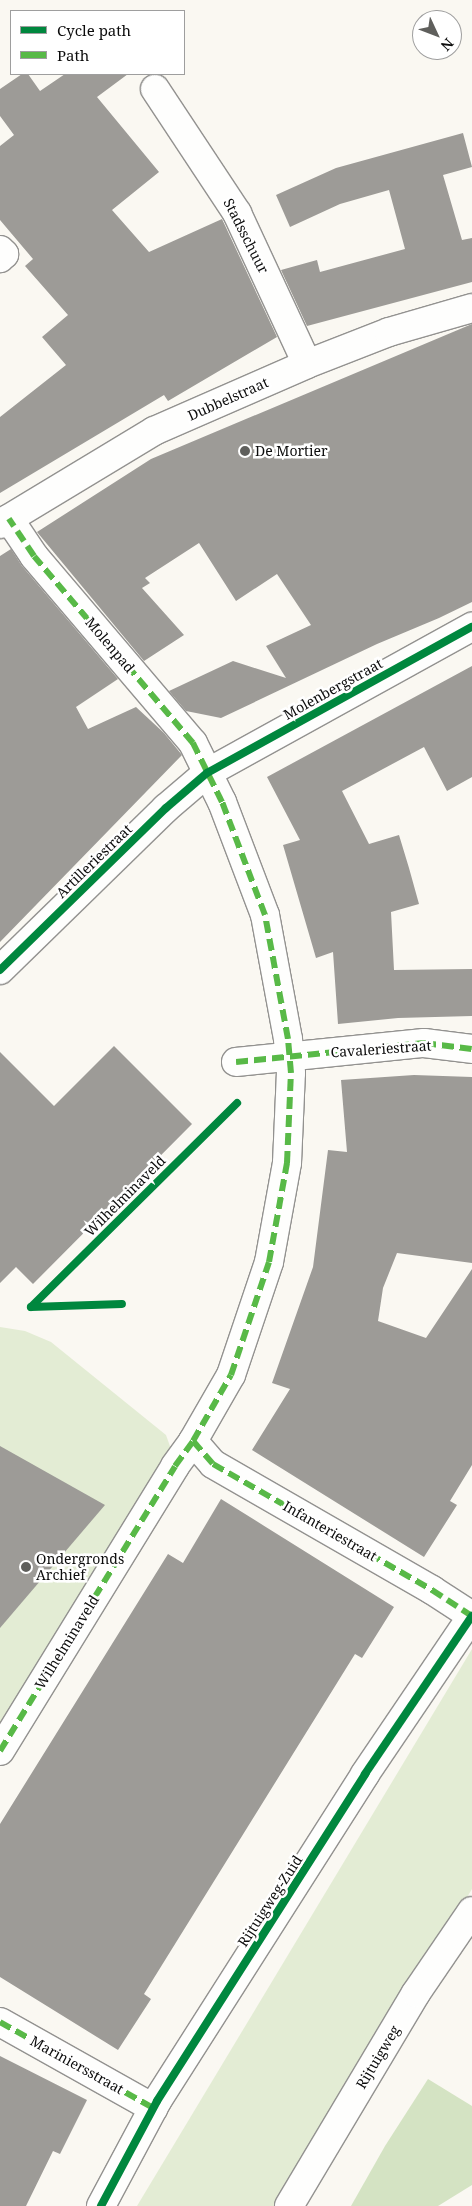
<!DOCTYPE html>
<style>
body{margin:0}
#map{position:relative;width:472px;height:2206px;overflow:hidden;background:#faf8f2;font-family:"Noto Serif",serif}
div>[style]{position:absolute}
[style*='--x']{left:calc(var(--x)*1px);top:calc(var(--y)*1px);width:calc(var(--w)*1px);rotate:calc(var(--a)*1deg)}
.green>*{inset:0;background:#e3ecd4}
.forest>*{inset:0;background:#d4e3c3}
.building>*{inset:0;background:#9d9b97}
.roads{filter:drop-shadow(1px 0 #939290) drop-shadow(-1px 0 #939290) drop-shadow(0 1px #939290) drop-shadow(0 -1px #939290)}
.street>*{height:28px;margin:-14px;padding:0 14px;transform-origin:14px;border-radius:14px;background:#fefefd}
.quiet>*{height:6px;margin-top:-3px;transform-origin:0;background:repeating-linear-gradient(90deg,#58b947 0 12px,transparent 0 18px)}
.cycleway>*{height:8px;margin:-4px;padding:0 4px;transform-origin:4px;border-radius:4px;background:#00873e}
.dots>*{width:14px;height:14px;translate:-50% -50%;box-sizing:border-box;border:2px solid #fff;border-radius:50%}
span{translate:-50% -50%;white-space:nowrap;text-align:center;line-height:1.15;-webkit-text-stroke:5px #fff;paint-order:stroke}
.street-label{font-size:14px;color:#0c0c0c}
.poi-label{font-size:14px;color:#0c0c0c}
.left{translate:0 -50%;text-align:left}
.legend{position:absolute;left:10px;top:10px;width:175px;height:65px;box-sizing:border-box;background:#fff;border:1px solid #9e9e9e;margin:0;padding:6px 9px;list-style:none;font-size:15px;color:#0c0c0c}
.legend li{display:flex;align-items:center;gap:10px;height:25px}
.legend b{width:25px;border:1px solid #9e9e9e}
.north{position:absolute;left:412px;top:10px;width:50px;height:50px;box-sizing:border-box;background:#fff;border:1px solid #9e9e9e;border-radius:50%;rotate:133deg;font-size:14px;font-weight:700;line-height:20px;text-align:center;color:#0c0c0c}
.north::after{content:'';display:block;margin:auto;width:18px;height:22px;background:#5f5f5c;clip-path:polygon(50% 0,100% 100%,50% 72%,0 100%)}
</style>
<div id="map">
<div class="green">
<div style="clip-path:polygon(0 1327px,25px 1331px,51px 1342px,166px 1435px,172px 1452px,0 1729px)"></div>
<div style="clip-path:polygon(472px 1649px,472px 1889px,279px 2206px,137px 2206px)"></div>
</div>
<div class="forest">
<div style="clip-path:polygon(428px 2079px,472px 2106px,472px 2185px,438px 2206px,351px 2206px,385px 2146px)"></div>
</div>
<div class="building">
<div style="clip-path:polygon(22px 74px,28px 74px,40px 91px,65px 74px,128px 74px,97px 97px,159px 172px,112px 210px,149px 252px,222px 219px,277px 337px,168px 401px,164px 395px,0 493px,0 417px,66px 365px,42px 337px,68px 315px,25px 266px,33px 259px,0 220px,0 146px,14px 135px,0 116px,0 89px)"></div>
<div style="clip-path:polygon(463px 133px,472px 167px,443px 175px,462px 240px,472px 238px,472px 282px,307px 326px,281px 270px,317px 260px,320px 272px,405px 249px,389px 190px,340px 204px,290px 227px,276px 195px,336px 168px)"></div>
<div style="clip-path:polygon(472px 324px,472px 602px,439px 618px,377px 644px,221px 718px,186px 711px,169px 691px,233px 661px,286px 678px,266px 646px,311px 625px,277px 574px,236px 601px,199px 543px,145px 578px,150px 583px,142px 588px,184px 635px,144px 661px,37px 532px,151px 459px)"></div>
<div style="clip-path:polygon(11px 549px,22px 566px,118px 679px,76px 707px,88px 729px,136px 707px,164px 733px,182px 755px,0 942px,0 556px)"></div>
<div style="clip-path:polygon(472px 666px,472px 777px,447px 791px,424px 747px,342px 791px,369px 844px,399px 835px,409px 868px,419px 904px,391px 912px,394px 970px,472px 969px,472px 1016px,398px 1018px,338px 1024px,333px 952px,316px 958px,283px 845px,300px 840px,267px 777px)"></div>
<div style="clip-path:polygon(114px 1046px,192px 1124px,33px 1284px,16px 1267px,0 1283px,0 1052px,54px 1106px)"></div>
<div style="clip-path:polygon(414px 1075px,472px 1077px,472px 1263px,397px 1253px,383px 1288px,378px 1321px,426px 1338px,472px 1269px,472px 1465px,450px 1501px,457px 1505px,424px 1557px,252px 1450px,290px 1389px,272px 1383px,313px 1267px,328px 1150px,347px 1152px,341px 1080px)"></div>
<div style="clip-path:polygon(0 1446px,105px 1505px,0 1628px)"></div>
<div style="clip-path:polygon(221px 1499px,394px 1607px,362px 1658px,355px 1654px,144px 1994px,151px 1999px,118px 2050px,0 1977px,0 1824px,168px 1554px,183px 1563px)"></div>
<div style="clip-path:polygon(0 2056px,87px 2100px,60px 2154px,53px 2151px,26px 2206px,0 2206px)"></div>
</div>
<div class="roads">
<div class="street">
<div style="--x:155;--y:89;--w:149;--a:56.5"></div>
<div style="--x:237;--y:213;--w:166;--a:65.1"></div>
<div style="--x:0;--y:250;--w:6;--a:45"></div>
<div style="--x:4;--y:254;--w:6;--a:135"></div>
<div style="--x:0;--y:524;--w:180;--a:-31.1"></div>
<div style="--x:154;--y:431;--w:167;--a:-23.6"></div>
<div style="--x:307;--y:364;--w:88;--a:-21.3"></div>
<div style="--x:389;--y:332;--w:86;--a:-16.1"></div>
<div style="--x:0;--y:970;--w:232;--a:-44.3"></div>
<div style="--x:166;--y:808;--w:54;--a:-40.5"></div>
<div style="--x:207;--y:773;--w:303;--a:-28.9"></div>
<div style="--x:236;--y:1062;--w:189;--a:-5.8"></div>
<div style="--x:424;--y:1043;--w:48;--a:7.1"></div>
<div style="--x:193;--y:1441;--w:30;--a:49"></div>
<div style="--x:213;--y:1464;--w:253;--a:29.9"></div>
<div style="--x:432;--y:1590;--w:48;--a:33"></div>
<div style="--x:0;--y:1751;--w:334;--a:-58.4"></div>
<div style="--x:175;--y:1466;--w:31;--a:-54"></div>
<div style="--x:193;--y:1441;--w:76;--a:-60.1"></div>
<div style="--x:231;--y:1375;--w:119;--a:-71.4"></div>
<div style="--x:269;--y:1262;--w:101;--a:-79.7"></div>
<div style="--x:287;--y:1163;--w:90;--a:-87.5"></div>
<div style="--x:291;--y:1073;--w:34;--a:-95"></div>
<div style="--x:288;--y:1039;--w:126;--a:-100.5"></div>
<div style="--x:265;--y:915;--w:121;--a:-110.8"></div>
<div style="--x:222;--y:802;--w:66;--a:-116.2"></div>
<div style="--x:193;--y:743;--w:245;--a:-130.4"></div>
<div style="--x:34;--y:556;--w:45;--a:-124"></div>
<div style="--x:0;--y:2022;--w:176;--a:29.3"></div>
<div style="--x:101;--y:2206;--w:119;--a:-61.9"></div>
<div style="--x:157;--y:2101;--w:388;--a:-57.5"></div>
<div style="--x:365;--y:1774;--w:191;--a:-55.9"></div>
<div style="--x:289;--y:2206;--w:248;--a:-59.2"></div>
<div style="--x:416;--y:1993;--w:99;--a:-55.7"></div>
</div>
</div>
<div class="quiet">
<div style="--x:236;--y:1062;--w:189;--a:-5.8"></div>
<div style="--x:424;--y:1043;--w:48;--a:7.1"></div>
<div style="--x:193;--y:1441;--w:30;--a:49"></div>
<div style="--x:213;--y:1464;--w:253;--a:29.9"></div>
<div style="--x:432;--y:1590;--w:48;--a:33"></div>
<div style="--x:0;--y:1751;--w:334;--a:-58.4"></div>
<div style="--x:175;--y:1466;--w:31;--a:-54"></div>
<div style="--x:193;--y:1441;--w:76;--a:-60.1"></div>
<div style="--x:231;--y:1375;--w:119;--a:-71.4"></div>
<div style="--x:269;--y:1262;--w:101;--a:-79.7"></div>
<div style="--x:287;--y:1163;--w:90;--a:-87.5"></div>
<div style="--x:291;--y:1073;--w:34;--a:-95"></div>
<div style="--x:288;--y:1039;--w:126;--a:-100.5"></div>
<div style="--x:265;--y:915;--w:121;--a:-110.8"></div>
<div style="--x:222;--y:802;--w:66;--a:-116.2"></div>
<div style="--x:193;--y:743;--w:245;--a:-130.4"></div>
<div style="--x:34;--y:556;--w:45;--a:-124"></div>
<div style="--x:0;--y:2022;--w:176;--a:29.3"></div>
</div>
<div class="cycleway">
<div style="--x:0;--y:970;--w:232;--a:-44.3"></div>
<div style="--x:166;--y:808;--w:54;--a:-40.5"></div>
<div style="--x:207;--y:773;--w:303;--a:-28.9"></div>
<div style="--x:31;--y:1307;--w:290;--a:-44.7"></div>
<div style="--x:31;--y:1307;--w:91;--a:-1.9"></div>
<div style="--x:101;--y:2206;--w:119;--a:-61.9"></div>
<div style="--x:157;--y:2101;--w:388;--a:-57.5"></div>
<div style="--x:365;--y:1774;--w:191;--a:-55.9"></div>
</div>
<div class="dots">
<div style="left:245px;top:451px;background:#5f5f5c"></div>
<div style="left:26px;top:1567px;background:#5f5f5c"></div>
</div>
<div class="street-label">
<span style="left:246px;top:236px;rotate:63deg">Stadsschuur</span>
<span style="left:228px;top:399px;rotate:-24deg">Dubbelstraat</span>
<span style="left:110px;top:645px;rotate:50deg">Molenpad</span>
<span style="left:333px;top:689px;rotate:-29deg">Molenbergstraat</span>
<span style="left:94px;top:861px;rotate:-44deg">Artilleriestraat</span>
<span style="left:381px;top:1049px;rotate:-4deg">Cavaleriestraat</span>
<span style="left:125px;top:1196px;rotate:-45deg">Wilhelminaveld</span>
<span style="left:330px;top:1531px;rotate:30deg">Infanteriestraat</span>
<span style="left:67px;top:1642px;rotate:-58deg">Wilhelminaveld</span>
<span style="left:270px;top:1901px;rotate:-57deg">Rijtuigweg-Zuid</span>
<span style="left:378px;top:2057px;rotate:-59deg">Rijtuigweg</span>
<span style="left:77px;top:2065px;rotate:29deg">Mariniersstraat</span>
</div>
<div class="poi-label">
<span class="left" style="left:255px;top:451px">De Mortier</span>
<span class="left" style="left:36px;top:1567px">Ondergronds<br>Archief</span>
</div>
<ul class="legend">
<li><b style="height:6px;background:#00873e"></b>Cycle path</li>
<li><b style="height:6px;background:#58b947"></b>Path</li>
</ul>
<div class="north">N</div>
</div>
